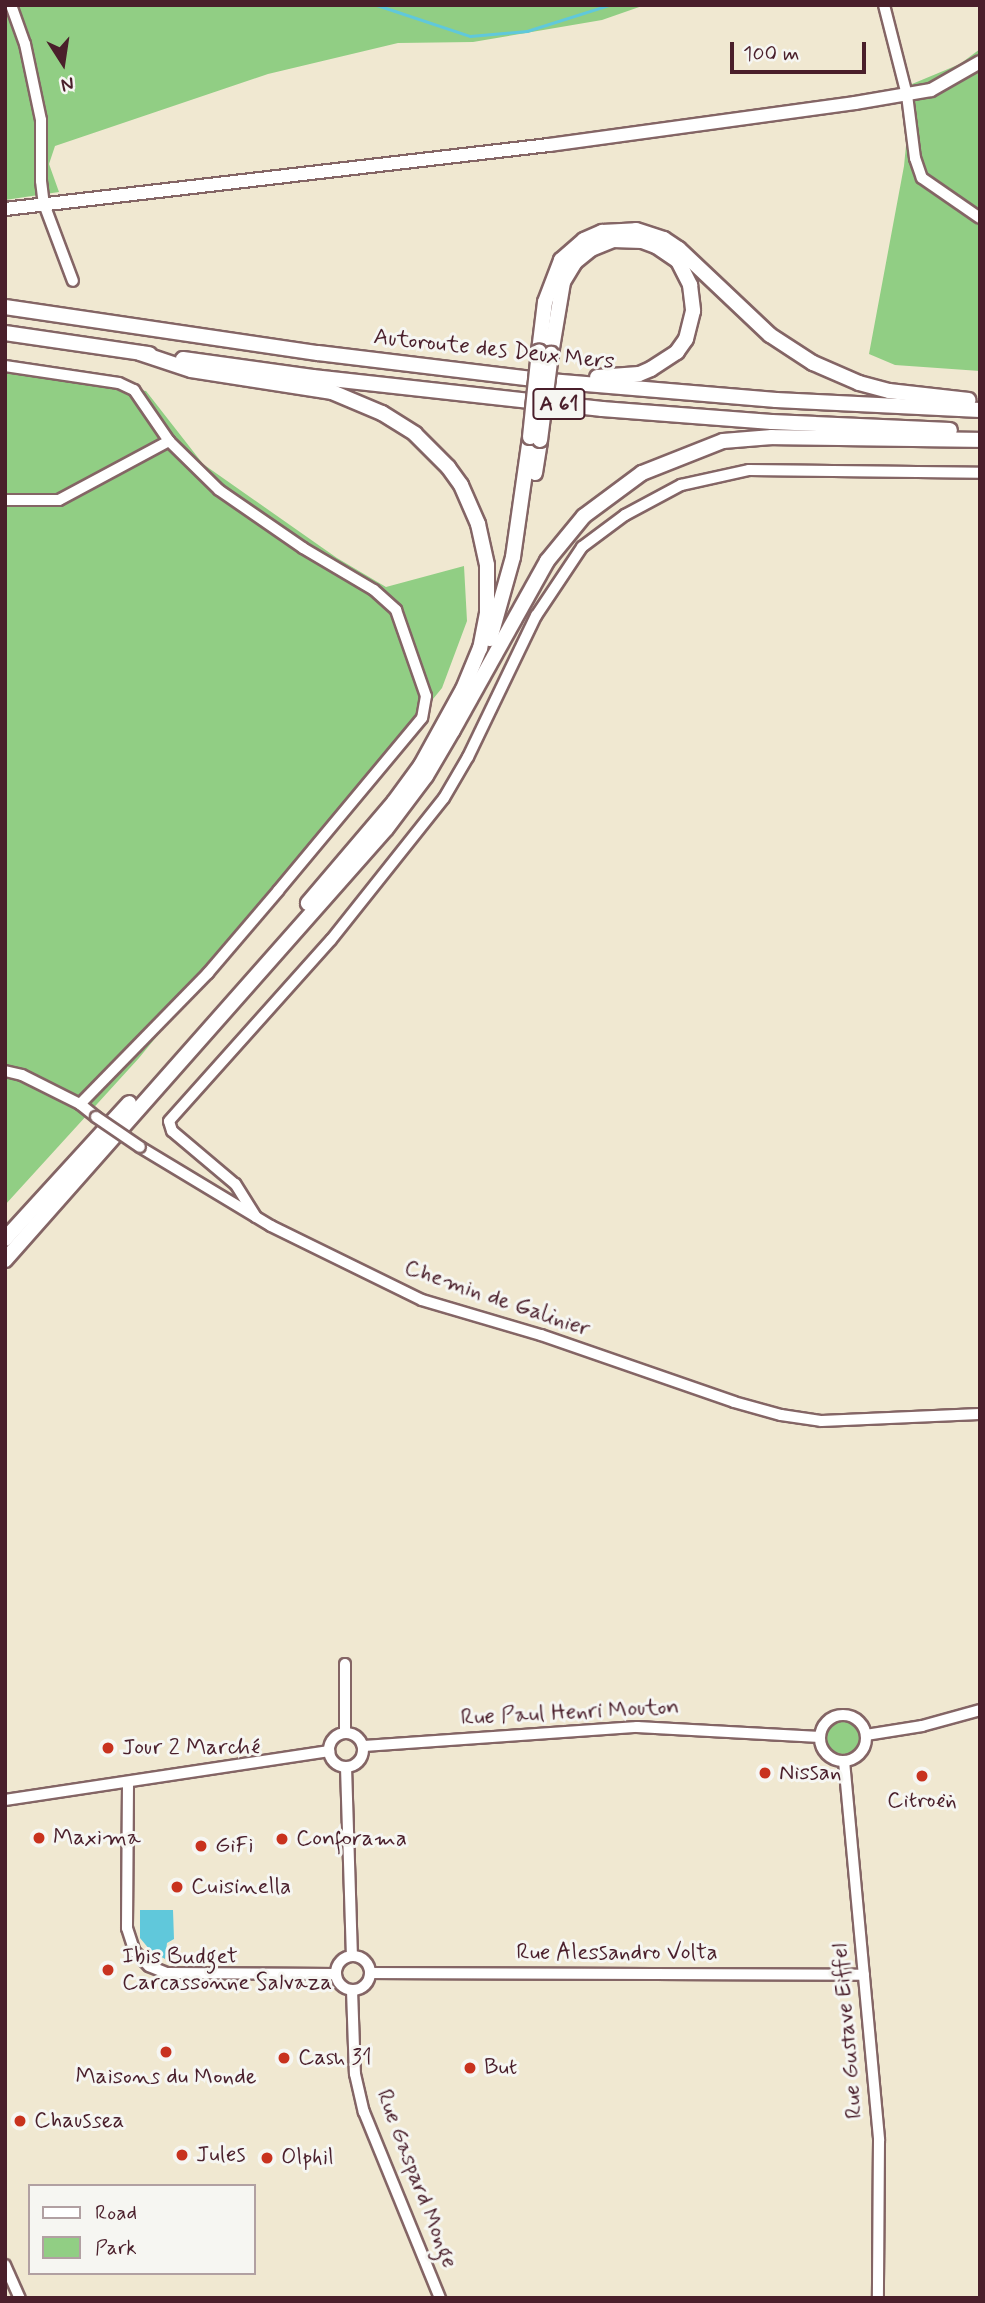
<!DOCTYPE html>
<meta charset="utf-8">
<style>
body{margin:0}
#map{position:relative;width:985px;height:2303px;overflow:hidden;background:#f0e8d1;font-family:Mynerve,sans-serif}
div>[style]{position:absolute}
[style*='--x']{left:calc(var(--x)*1px);top:calc(var(--y)*1px);width:calc(var(--w)*1px);rotate:calc(var(--a)*1deg)}
.green>*{inset:0;background:#91ce84}
.round{border-radius:50%}
.water>*{inset:0;background:#60c8db}
.stream>*{height:2.5px;margin:-1.25px;padding:0 1.25px;transform-origin:1.25px;border-radius:1.25px;background:#60c8db}
.roads{filter:drop-shadow(2px 0 #846565) drop-shadow(-2px 0 #846565) drop-shadow(0 2px #846565) drop-shadow(0 -2px #846565)}
.minor>*{height:10px;margin:-5px;padding:0 5px;transform-origin:5px;border-radius:5px;background:#fff}
.minor>.ring{margin:-5px;padding:0;box-sizing:content-box;background:none;border:10px solid #fff;border-radius:50%}
.major>*{height:12px;margin:-6px;padding:0 6px;transform-origin:6px;border-radius:6px;background:#fff}
.highway>*{height:14px;margin:-7px;padding:0 7px;transform-origin:7px;border-radius:7px;background:#fff}
.bridges{filter:drop-shadow(2px 0 #846565) drop-shadow(-2px 0 #846565) drop-shadow(0 2px #846565) drop-shadow(0 -2px #846565)}
.minor-bridge>*{height:10px;margin:-5px;padding:0 5px;transform-origin:5px;border-radius:5px;background:#fff}
.highway-bridge>*{height:14px;margin:-7px;padding:0 7px;transform-origin:7px;border-radius:7px;background:#fff}
.dots>*{width:19px;height:19px;translate:-50% -50%;box-sizing:border-box;border:4px solid #f6f6f2;border-radius:50%}
span{translate:-50% -50%;white-space:nowrap;text-align:center;line-height:1.15;-webkit-text-stroke:6px #f6f6f2;paint-order:stroke}
.shield-label span{padding:2px 5px;background:#f6f6f2;border:2px solid;border-radius:5px;-webkit-text-stroke-width:0}
.shield-label{font-size:21px;color:#4a1f2b;font-weight:700}
.street-label{font-size:23px;color:#4a1f2b}
.poi-label{font-size:23px;color:#4a1f2b}
.left{translate:0 -50%;text-align:left}
.frame{position:absolute;inset:0;border:7px solid #4a1f2b;pointer-events:none}
.legend{position:absolute;left:28px;top:2184px;width:228px;height:91px;box-sizing:border-box;background:#f6f6f2;border:2px solid #b1a0a2;margin:0;padding:9px 12px;list-style:none;font-size:21px;color:#4a1f2b}
.legend li{display:flex;align-items:center;gap:14px;height:35px}
.legend b{width:35px;border:2px solid #b1a0a2}
.north{position:absolute;left:28px;top:28px;width:70px;height:70px;-webkit-text-stroke:5px #f6f6f2;paint-order:stroke;rotate:168deg;font-size:19px;font-weight:700;line-height:28px;text-align:center;color:#4a1f2b}
.north::after{content:'';display:block;margin:auto;width:24px;height:32px;background:#4a1f2b;clip-path:polygon(50% 0,100% 100%,50% 72%,0 100%)}
.scale{position:absolute;left:730px;top:42px;width:136px;height:32px;box-sizing:border-box;border:4px solid #4a1f2b;border-top:0;padding-left:9px;font-size:21px;line-height:24px;white-space:nowrap;color:#4a1f2b;-webkit-text-stroke:5px #f6f6f2;paint-order:stroke}
</style>
<div id="map">
<div class="green">
<div style="clip-path:polygon(5px 5px,645px 5px,602px 20px,473px 42px,398px 43px,268px 74px,55px 146px,49px 164px,59px 192px,5px 200px)"></div>
<div style="clip-path:polygon(980px 49px,980px 371px,895px 365px,869px 354px,904px 166px,912px 84px,960px 64px)"></div>
<div style="clip-path:polygon(5px 369px,146px 391px,203px 464px,337px 558px,386px 587px,464px 566px,467px 621px,442px 688px,139px 1058px,5px 1205px)"></div>
<div class="round" style="left:827px;top:1722px;width:32px;height:32px"></div>
</div>
<div class="water">
<div style="clip-path:polygon(140px 1910px,173px 1910px,174px 1939px,167px 1943px,165px 1959px,150px 1950px,140px 1938px)"></div>
</div>
<div class="stream">
<div style="--x:377;--y:5;--w:98;--a:18.4"></div>
<div style="--x:470;--y:36;--w:57;--a:-5"></div>
<div style="--x:527;--y:31;--w:86;--a:-17.6"></div>
</div>
<div class="roads">
<div class="minor">
<div style="--x:11;--y:5;--w:41;--a:70.3"></div>
<div style="--x:25;--y:44;--w:78;--a:78.1"></div>
<div style="--x:41;--y:120;--w:61;--a:90"></div>
<div style="--x:41;--y:181;--w:23;--a:83"></div>
<div style="--x:44;--y:204;--w:82;--a:69.4"></div>
<div style="--x:884;--y:5;--w:93;--a:75.7"></div>
<div style="--x:907;--y:95;--w:64;--a:82.8"></div>
<div style="--x:915;--y:158;--w:21;--a:71"></div>
<div style="--x:922;--y:178;--w:70;--a:34.6"></div>
<div style="--x:5;--y:366;--w:115;--a:8.5"></div>
<div style="--x:119;--y:383;--w:17;--a:25"></div>
<div style="--x:134;--y:390;--w:62;--a:55.5"></div>
<div style="--x:169;--y:441;--w:70;--a:44.4"></div>
<div style="--x:219;--y:490;--w:102;--a:34.6"></div>
<div style="--x:303;--y:548;--w:82;--a:30.6"></div>
<div style="--x:374;--y:590;--w:30;--a:42"></div>
<div style="--x:396;--y:610;--w:91;--a:70.8"></div>
<div style="--x:426;--y:696;--w:22;--a:100"></div>
<div style="--x:422;--y:718;--w:225;--a:129.8"></div>
<div style="--x:278;--y:891;--w:108;--a:130.5"></div>
<div style="--x:208;--y:973;--w:183;--a:134.3"></div>
<div style="--x:5;--y:500;--w:54;--a:0"></div>
<div style="--x:59;--y:500;--w:125;--a:-28.2"></div>
<div style="--x:5;--y:1071;--w:17;--a:13"></div>
<div style="--x:22;--y:1075;--w:65;--a:26.6"></div>
<div style="--x:80;--y:1104;--w:21;--a:39"></div>
<div style="--x:140;--y:1147;--w:153;--a:31.1"></div>
<div style="--x:271;--y:1226;--w:168;--a:26.1"></div>
<div style="--x:422;--y:1300;--w:124;--a:16.4"></div>
<div style="--x:541;--y:1335;--w:204;--a:19.1"></div>
<div style="--x:734;--y:1402;--w:49;--a:15.5"></div>
<div style="--x:781;--y:1415;--w:40;--a:8.5"></div>
<div style="--x:821;--y:1421;--w:159;--a:-2.5"></div>
<div style="--x:256;--y:1217;--w:39;--a:-122"></div>
<div style="--x:235;--y:1184;--w:82;--a:-139.9"></div>
<div style="--x:172;--y:1131;--w:10;--a:-107"></div>
<div style="--x:169;--y:1121;--w:243;--a:-48.2"></div>
<div style="--x:331;--y:940;--w:181;--a:-51.5"></div>
<div style="--x:444;--y:798;--w:48;--a:-59.7"></div>
<div style="--x:468;--y:757;--w:157;--a:-64.3"></div>
<div style="--x:536;--y:616;--w:83;--a:-56.3"></div>
<div style="--x:582;--y:547;--w:54;--a:-36.7"></div>
<div style="--x:625;--y:515;--w:64;--a:-28.2"></div>
<div style="--x:681;--y:485;--w:70;--a:-12.4"></div>
<div style="--x:749;--y:470;--w:231;--a:0.7"></div>
<div style="--x:345;--y:1664;--w:68;--a:90"></div>
<div class="ring" style="left:820px;top:1715px;width:36px;height:36px"></div>
<div class="ring" style="left:329px;top:1733px;width:24px;height:24px"></div>
<div style="--x:866;--y:1735;--w:57;--a:-9.1"></div>
<div style="--x:922;--y:1726;--w:60;--a:-15.4"></div>
<div style="--x:364;--y:1746;--w:274;--a:-4"></div>
<div style="--x:637;--y:1727;--w:183;--a:3.1"></div>
<div style="--x:844;--y:1761;--w:381;--a:84.7"></div>
<div style="--x:879;--y:2140;--w:158;--a:90.4"></div>
<div style="--x:346;--y:1767;--w:189;--a:88.2"></div>
<div style="--x:128;--y:1783;--w:145;--a:90.4"></div>
<div style="--x:127;--y:1928;--w:25;--a:72"></div>
<div style="--x:135;--y:1952;--w:20;--a:45"></div>
<div style="--x:149;--y:1966;--w:18;--a:22"></div>
<div style="--x:166;--y:1973;--w:169;--a:0.3"></div>
<div style="--x:5;--y:1800;--w:328;--a:-8.6"></div>
<div class="ring" style="left:336px;top:1956px;width:24px;height:24px"></div>
<div style="--x:370;--y:1973;--w:494;--a:0.2"></div>
<div style="--x:352;--y:1990;--w:84;--a:88"></div>
<div style="--x:355;--y:2074;--w:39;--a:77"></div>
<div style="--x:364;--y:2112;--w:201;--a:67.8"></div>
<div style="--x:5;--y:2265;--w:36;--a:66"></div>
</div>
<div class="major">
<div style="--x:5;--y:209;--w:548;--a:-6.71"></div>
<div style="--x:549;--y:145;--w:309;--a:-7.8"></div>
<div style="--x:855;--y:103;--w:77;--a:-9.7"></div>
<div style="--x:931;--y:90;--w:56;--a:-29.7"></div>
</div>
<div class="highway">
<div style="--x:5;--y:307;--w:316;--a:8.4"></div>
<div style="--x:318;--y:353;--w:234;--a:6.9"></div>
<div style="--x:550;--y:381;--w:227;--a:4.8"></div>
<div style="--x:776;--y:400;--w:204;--a:2.8"></div>
<div style="--x:5;--y:333;--w:146;--a:8.3"></div>
<div style="--x:539;--y:351;--w:49;--a:-83"></div>
<div style="--x:545;--y:302;--w:45;--a:-69.1"></div>
<div style="--x:561;--y:260;--w:30;--a:-41"></div>
<div style="--x:584;--y:240;--w:20;--a:-24"></div>
<div style="--x:602;--y:232;--w:34;--a:-3"></div>
<div style="--x:636;--y:230;--w:29;--a:18"></div>
<div style="--x:664;--y:239;--w:18;--a:34"></div>
<div style="--x:679;--y:249;--w:125;--a:43.4"></div>
<div style="--x:770;--y:335;--w:51;--a:33.1"></div>
<div style="--x:813;--y:363;--w:50;--a:23.5"></div>
<div style="--x:859;--y:383;--w:31;--a:15"></div>
<div style="--x:889;--y:391;--w:80;--a:6.5"></div>
<div style="--x:140;--y:353;--w:54;--a:18.4"></div>
<div style="--x:191;--y:370;--w:143;--a:8.9"></div>
<div style="--x:332;--y:392;--w:54;--a:22.8"></div>
<div style="--x:382;--y:413;--w:39;--a:32"></div>
<div style="--x:415;--y:434;--w:47;--a:45"></div>
<div style="--x:448;--y:467;--w:22;--a:54"></div>
<div style="--x:461;--y:485;--w:43;--a:66.4"></div>
<div style="--x:478;--y:524;--w:42;--a:77.6"></div>
<div style="--x:487;--y:565;--w:48;--a:90"></div>
<div style="--x:487;--y:613;--w:36;--a:101"></div>
<div style="--x:480;--y:648;--w:44;--a:112.5"></div>
<div style="--x:463;--y:689;--w:87;--a:118.9"></div>
<div style="--x:421;--y:765;--w:46;--a:126.1"></div>
<div style="--x:394;--y:802;--w:133;--a:130.4"></div>
<div style="--x:551;--y:354;--w:73;--a:-80.5"></div>
<div style="--x:563;--y:282;--w:23;--a:-59"></div>
<div style="--x:575;--y:262;--w:21;--a:-39"></div>
<div style="--x:591;--y:249;--w:24;--a:-22"></div>
<div style="--x:613;--y:240;--w:29;--a:2"></div>
<div style="--x:642;--y:241;--w:15;--a:20"></div>
<div style="--x:656;--y:246;--w:27;--a:34"></div>
<div style="--x:678;--y:261;--w:27;--a:63"></div>
<div style="--x:690;--y:285;--w:26;--a:83"></div>
<div style="--x:693;--y:311;--w:29;--a:104"></div>
<div style="--x:686;--y:339;--w:16;--a:125"></div>
<div style="--x:677;--y:352;--w:31;--a:147"></div>
<div style="--x:651;--y:369;--w:13;--a:157"></div>
<div style="--x:639;--y:374;--w:42;--a:175.9"></div>
<div style="--x:183;--y:359;--w:131;--a:7.9"></div>
<div style="--x:313;--y:377;--w:291;--a:6.3"></div>
<div style="--x:602;--y:409;--w:170;--a:4.4"></div>
<div style="--x:772;--y:422;--w:178;--a:2.6"></div>
<div style="--x:535;--y:473;--w:33;--a:-81"></div>
<div style="--x:490;--y:639;--w:85;--a:-74.3"></div>
<div style="--x:513;--y:557;--w:121;--a:-81.9"></div>
<div style="--x:5;--y:1239;--w:184;--a:-47.6"></div>
<div style="--x:5;--y:1260;--w:575;--a:-48.52"></div>
<div style="--x:386;--y:829;--w:66;--a:-53"></div>
<div style="--x:426;--y:776;--w:53;--a:-59.6"></div>
<div style="--x:453;--y:730;--w:193;--a:-60.9"></div>
<div style="--x:547;--y:561;--w:58;--a:-50.6"></div>
<div style="--x:584;--y:516;--w:72;--a:-36.6"></div>
<div style="--x:642;--y:473;--w:87;--a:-21.6"></div>
<div style="--x:723;--y:441;--w:49;--a:-4.7"></div>
<div style="--x:772;--y:437;--w:208;--a:0.8"></div>
</div>
</div>
<div class="bridges">
<div class="minor-bridge">
<div style="--x:96;--y:1117;--w:53;--a:34.3"></div>
</div>
<div class="highway-bridge">
<div style="--x:530;--y:437;--w:86;--a:-84"></div>
<div style="--x:540;--y:440;--w:87;--a:-82.7"></div>
</div>
</div>
<div class="dots">
<div style="left:108px;top:1748px;background:#c8321e"></div>
<div style="left:765px;top:1773px;background:#c8321e"></div>
<div style="left:922px;top:1776px;background:#c8321e"></div>
<div style="left:39px;top:1838px;background:#c8321e"></div>
<div style="left:282px;top:1839px;background:#c8321e"></div>
<div style="left:201px;top:1846px;background:#c8321e"></div>
<div style="left:177px;top:1887px;background:#c8321e"></div>
<div style="left:108px;top:1970px;background:#c8321e"></div>
<div style="left:166px;top:2052px;background:#c8321e"></div>
<div style="left:284px;top:2058px;background:#c8321e"></div>
<div style="left:470px;top:2068px;background:#c8321e"></div>
<div style="left:20px;top:2121px;background:#c8321e"></div>
<div style="left:182px;top:2155px;background:#c8321e"></div>
<div style="left:267px;top:2158px;background:#c8321e"></div>
</div>
<div class="shield-label">
<span style="left:559px;top:404px">A 61</span>
</div>
<div class="street-label">
<span style="left:494px;top:350px;rotate:6deg">Autoroute des Deux Mers</span>
<span style="left:497px;top:1299px;rotate:19deg">Chemin de Galinier</span>
<span style="left:570px;top:1713px;rotate:-3deg">Rue Paul Henri Mouton</span>
<span style="left:617px;top:1953px">Rue Alessandro Volta</span>
<span style="left:848px;top:2031px;rotate:-95deg">Rue Gustave Eiffel</span>
<span style="left:416px;top:2179px;rotate:69deg">Rue Gaspard Monge</span>
</div>
<div class="poi-label">
<span class="left" style="left:122px;top:1748px">Jour 2 Marché</span>
<span class="left" style="left:779px;top:1773px">Nissan</span>
<span style="left:922px;top:1801px">Citroën</span>
<span class="left" style="left:53px;top:1838px">Maxima</span>
<span class="left" style="left:296px;top:1839px">Conforama</span>
<span class="left" style="left:215px;top:1846px">GiFi</span>
<span class="left" style="left:191px;top:1887px">Cuisinella</span>
<span class="left" style="left:122px;top:1970px">Ibis Budget<br>Carcassonne Salvaza</span>
<span class="left" style="left:298px;top:2058px">Cash 31</span>
<span class="left" style="left:484px;top:2068px">But</span>
<span style="left:166px;top:2077px">Maisons du Monde</span>
<span class="left" style="left:34px;top:2121px">Chaussea</span>
<span class="left" style="left:196px;top:2155px">Jules</span>
<span class="left" style="left:281px;top:2158px">Olphil</span>
</div>
<div class="frame"></div>
<ul class="legend">
<li><b style="height:9px;background:#fff"></b>Road</li>
<li><b style="height:19px;background:#91ce84"></b>Park</li>
</ul>
<div class="north">N</div>
<div class="scale">100 m</div>
</div>
